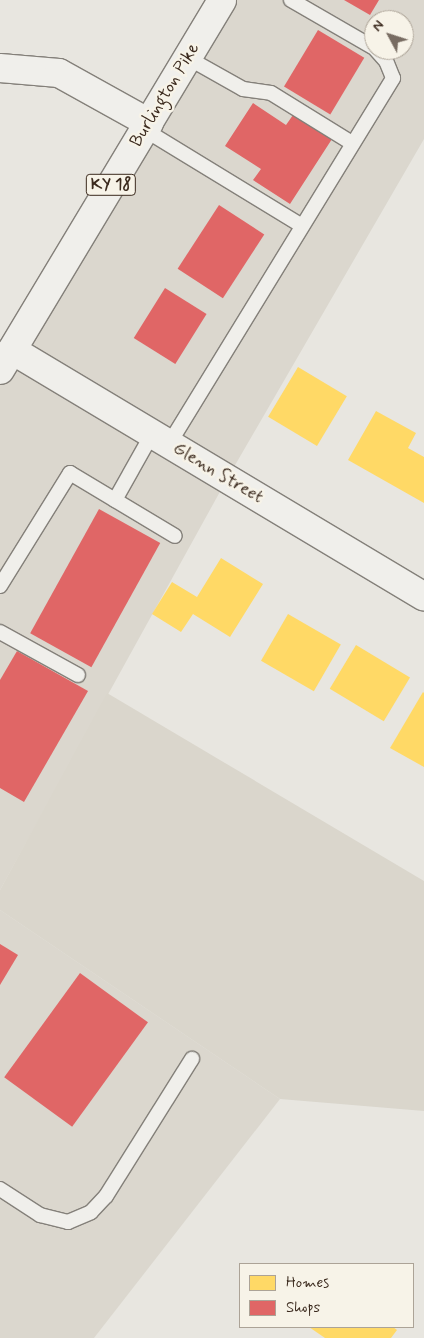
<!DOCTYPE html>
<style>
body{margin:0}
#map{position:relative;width:424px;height:1338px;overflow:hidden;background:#e8e6e0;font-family:Mynerve,sans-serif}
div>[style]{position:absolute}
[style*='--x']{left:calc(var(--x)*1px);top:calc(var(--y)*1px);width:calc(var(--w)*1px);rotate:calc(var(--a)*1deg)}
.built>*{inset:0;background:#dbd7ce}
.green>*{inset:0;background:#dad6cc}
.homes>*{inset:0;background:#ffd966;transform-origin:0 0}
.shops>*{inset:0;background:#e06666;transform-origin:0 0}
.roads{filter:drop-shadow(1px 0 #84807a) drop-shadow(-1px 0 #84807a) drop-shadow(0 1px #84807a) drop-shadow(0 -1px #84807a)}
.lane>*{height:14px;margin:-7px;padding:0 7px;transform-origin:7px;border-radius:7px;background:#f0efeb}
.street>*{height:28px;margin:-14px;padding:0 14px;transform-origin:14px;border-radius:14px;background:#f0efeb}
.primary>*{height:28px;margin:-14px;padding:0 14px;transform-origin:14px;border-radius:14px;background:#f0efeb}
span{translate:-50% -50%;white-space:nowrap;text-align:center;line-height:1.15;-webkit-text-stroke:5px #f7f3e8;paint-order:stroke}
.shield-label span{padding:1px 4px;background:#f7f3e8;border:1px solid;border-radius:4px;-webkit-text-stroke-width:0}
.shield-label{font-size:16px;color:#3b2a1e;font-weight:700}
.street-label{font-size:18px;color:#3b2a1e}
.legend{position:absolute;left:239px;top:1263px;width:175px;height:65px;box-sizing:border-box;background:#f7f3e8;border:1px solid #aca397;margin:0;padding:6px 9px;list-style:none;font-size:15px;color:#3b2a1e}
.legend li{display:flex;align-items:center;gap:10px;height:25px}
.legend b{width:25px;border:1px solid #aca397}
.north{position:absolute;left:364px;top:10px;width:50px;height:50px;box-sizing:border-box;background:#f7f3e8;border:1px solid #aca397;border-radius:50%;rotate:310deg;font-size:14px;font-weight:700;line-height:20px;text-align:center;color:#3b2a1e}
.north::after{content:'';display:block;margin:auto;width:18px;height:22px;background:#786c62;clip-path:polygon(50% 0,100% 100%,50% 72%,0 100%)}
</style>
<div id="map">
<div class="built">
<div style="clip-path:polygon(evenodd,222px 0,424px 0,424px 139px,227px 479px,0 890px,0 370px,222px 0,374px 20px,404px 20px,404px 50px,374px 50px,374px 20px)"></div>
<div style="clip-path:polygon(0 910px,280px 1099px,94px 1338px,0 1338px)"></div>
</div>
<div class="green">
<div style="clip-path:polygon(107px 693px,424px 881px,424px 1111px,280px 1099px,0 910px,0 890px)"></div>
</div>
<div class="homes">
<div style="left:298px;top:367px;width:57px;height:58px;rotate:31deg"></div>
<div style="clip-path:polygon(376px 411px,416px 433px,408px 448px,424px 457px,424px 503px,348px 460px)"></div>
<div style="clip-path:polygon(221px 558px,263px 584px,230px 637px,193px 614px,181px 632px,152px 614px,172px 582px,197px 597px)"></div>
<div style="left:288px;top:614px;width:61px;height:54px;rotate:30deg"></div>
<div style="left:356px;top:645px;width:63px;height:51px;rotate:31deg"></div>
<div style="clip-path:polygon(423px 692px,424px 693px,424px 767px,390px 748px)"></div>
<div style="clip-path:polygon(309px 1327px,393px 1327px,397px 1330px,391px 1338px,325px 1338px)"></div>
</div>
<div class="shops">
<div style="clip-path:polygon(344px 0,379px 0,370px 15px)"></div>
<div style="left:318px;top:30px;width:54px;height:66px;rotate:31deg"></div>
<div style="clip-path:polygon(253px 103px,286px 125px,293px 115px,332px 139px,290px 204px,253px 180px,261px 169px,225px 146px)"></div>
<div style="left:219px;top:205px;width:54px;height:76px;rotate:33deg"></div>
<div style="left:165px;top:288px;width:49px;height:59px;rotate:32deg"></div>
<div style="left:99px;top:509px;width:70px;height:142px;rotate:29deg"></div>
<div style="clip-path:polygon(17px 651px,88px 691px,24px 802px,0 788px,0 680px)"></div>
<div style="clip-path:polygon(0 944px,18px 955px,0 985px)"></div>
<div style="left:80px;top:973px;width:84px;height:129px;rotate:36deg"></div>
</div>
<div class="roads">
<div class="lane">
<div style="--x:291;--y:0;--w:96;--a:30"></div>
<div style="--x:188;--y:58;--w:63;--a:29.4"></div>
<div style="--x:243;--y:89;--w:28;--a:8"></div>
<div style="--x:271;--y:93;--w:95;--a:31.7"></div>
<div style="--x:145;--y:130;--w:184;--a:31.4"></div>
<div style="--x:169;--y:444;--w:429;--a:-58.5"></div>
<div style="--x:393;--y:78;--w:18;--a:-112"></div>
<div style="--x:386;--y:61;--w:15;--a:-132"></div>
<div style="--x:115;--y:500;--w:76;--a:-60.7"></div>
<div style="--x:0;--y:586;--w:133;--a:-58.2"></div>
<div style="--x:70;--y:473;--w:122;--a:31"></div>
<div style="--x:0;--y:632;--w:89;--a:28.9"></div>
<div style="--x:0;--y:1189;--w:48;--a:33"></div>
<div style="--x:40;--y:1215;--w:29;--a:14"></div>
<div style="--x:68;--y:1222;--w:25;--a:-23"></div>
<div style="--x:91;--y:1212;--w:22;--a:-47"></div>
<div style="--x:106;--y:1196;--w:162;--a:-57.9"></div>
</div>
<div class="street">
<div style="--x:0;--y:68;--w:59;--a:4.8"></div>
<div style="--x:59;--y:73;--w:103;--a:29.1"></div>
<div style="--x:12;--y:350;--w:480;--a:30.9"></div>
</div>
<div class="primary">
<div style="--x:0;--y:370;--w:431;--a:-59"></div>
</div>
</div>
<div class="shield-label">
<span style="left:111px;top:185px">KY 18</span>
</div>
<div class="street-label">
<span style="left:165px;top:95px;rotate:-59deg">Burlington Pike</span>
<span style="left:218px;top:473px;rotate:31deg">Glenn Street</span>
</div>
<ul class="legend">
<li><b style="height:14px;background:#ffd966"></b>Homes</li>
<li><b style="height:14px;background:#e06666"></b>Shops</li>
</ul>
<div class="north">N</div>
</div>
